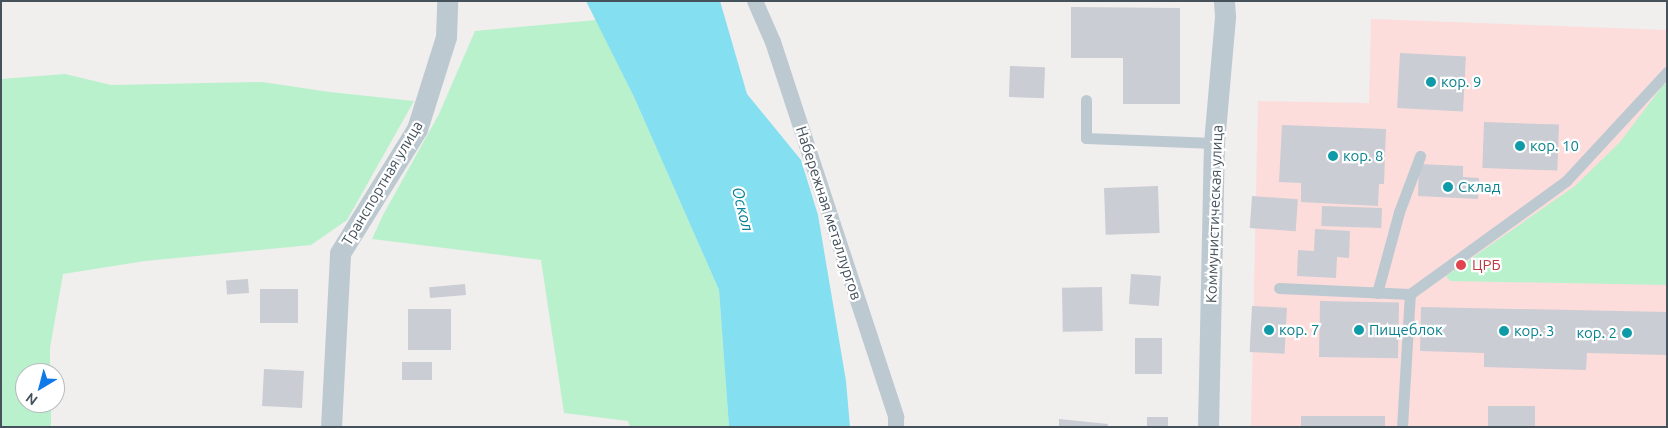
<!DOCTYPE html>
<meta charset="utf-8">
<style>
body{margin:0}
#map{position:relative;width:1668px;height:428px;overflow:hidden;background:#f1eeee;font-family:Ubuntu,sans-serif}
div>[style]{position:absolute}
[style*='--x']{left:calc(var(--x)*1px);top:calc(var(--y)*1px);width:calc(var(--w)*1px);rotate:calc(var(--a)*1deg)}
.medical>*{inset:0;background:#fcdddc}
.green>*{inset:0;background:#b9f1cc}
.water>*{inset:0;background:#84dff0}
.building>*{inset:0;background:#cacdd3;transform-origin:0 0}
.service>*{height:11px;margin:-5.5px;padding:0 5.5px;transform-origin:5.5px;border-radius:5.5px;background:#bdc9d1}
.pedestrian>*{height:16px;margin:-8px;padding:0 8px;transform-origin:8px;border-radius:8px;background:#bdc9d1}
.minor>*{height:21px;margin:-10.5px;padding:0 10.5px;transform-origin:10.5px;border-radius:10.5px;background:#bdc9d1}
.dots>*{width:14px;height:14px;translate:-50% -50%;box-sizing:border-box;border:2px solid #fff;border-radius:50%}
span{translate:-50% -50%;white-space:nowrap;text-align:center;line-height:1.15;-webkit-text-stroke:4.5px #fff;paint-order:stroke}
.culture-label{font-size:15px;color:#0d838f}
.left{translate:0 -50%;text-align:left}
.right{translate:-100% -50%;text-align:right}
.street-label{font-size:15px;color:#45525c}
.health-label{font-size:15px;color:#be3a42}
.water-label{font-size:16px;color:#068098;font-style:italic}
.frame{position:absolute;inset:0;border:2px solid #45525c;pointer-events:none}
.north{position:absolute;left:15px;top:363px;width:50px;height:50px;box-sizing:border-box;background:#fff;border:1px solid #b5babe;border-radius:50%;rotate:217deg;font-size:14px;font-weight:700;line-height:20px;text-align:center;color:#45525c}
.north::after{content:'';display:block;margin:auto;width:18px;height:22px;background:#0f79e9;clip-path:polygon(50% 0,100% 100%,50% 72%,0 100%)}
</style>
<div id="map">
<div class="medical">
<div style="clip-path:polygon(1371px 19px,1667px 30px,1667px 427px,1251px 427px,1258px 101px,1369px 103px)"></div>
</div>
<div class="green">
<div style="clip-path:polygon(596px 20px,634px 97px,719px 290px,729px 427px,630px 427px,628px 421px,564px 413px,541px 260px,372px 239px,383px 215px,439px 114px,475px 31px)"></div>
<div style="clip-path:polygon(65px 74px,111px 85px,262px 82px,330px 92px,414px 101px,347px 220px,311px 245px,145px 261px,63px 274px,50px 348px,50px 373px,25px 373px,25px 403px,51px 403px,51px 427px,1px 427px,1px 79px)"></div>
<div style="clip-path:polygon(1664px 84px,1667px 84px,1667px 285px,1450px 281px,1446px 276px,1575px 186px,1620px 142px)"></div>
</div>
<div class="water">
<div style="clip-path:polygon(586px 1px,720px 1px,747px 94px,801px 160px,818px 215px,846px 381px,850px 427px,729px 427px,719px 290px,634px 97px)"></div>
</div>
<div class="building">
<div style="clip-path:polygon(1071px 7px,1180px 8px,1180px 104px,1123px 104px,1123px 58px,1071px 58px)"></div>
<div style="left:1400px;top:53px;width:66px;height:55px;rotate:3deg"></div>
<div style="left:1010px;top:66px;width:35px;height:31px;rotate:2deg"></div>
<div style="left:1484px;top:122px;width:75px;height:46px;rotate:2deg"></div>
<div style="clip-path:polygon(1282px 125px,1386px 129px,1384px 184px,1379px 184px,1378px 206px,1301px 202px,1301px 183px,1279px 182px)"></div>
<div style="clip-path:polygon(1419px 164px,1463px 166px,1463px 177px,1479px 178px,1478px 199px,1418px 196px)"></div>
<div style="left:1158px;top:186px;width:47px;height:54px;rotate:88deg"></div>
<div style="left:1252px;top:196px;width:46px;height:32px;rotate:4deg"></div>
<div style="left:1322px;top:206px;width:60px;height:20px;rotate:2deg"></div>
<div style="clip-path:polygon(1315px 229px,1350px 231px,1349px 258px,1337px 257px,1336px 278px,1297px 276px,1298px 250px,1314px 251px)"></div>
<div style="left:1131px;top:274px;width:30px;height:30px;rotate:4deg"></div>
<div style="left:248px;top:279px;width:14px;height:22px;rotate:86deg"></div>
<div style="left:465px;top:284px;width:11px;height:36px;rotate:85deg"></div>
<div style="left:1102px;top:287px;width:44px;height:40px;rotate:89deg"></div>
<div style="left:260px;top:289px;width:38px;height:34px"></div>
<div style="left:1320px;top:301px;width:79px;height:56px;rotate:1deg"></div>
<div style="left:1252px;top:306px;width:35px;height:46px;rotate:3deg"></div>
<div style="clip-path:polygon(1421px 307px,1667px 312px,1667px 355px,1587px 353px,1586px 370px,1484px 367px,1484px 353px,1420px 351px)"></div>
<div style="left:408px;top:309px;width:43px;height:41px"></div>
<div style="left:1135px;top:338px;width:27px;height:36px"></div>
<div style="left:402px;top:362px;width:30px;height:18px"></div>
<div style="left:264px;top:369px;width:40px;height:37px;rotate:3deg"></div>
<div style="left:1535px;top:406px;width:21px;height:47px;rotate:90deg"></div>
<div style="left:1301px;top:416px;width:84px;height:11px"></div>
<div style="left:1147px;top:417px;width:21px;height:10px"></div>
<div style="clip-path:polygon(1059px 419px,1108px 424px,1107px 427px,1059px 427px)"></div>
</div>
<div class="service">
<div style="--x:1086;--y:100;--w:38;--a:90"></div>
<div style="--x:1086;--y:138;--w:128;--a:2.2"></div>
<div style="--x:1279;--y:288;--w:131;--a:2.6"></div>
<div style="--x:1377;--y:293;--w:84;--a:-74.8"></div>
<div style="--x:1399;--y:212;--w:60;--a:-69.4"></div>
<div style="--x:1402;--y:427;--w:133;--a:-86.6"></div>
<div style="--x:1410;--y:294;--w:193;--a:-35.9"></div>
<div style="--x:1566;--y:181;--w:149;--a:-47.2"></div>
</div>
<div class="pedestrian">
<div style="--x:755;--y:1;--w:45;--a:66.3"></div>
<div style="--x:773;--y:42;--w:395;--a:71.8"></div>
<div style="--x:896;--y:417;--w:10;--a:90"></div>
</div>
<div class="minor">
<div style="--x:331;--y:427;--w:174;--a:-87"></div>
<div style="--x:340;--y:253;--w:146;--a:-58.2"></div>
<div style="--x:417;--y:129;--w:96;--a:-72.5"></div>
<div style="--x:446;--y:37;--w:36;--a:-88"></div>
<div style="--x:1208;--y:427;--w:284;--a:-88.8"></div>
<div style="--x:1214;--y:143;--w:127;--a:-85"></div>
<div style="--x:1225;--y:16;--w:15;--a:-94"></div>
</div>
<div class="dots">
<div style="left:1431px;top:82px;background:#0f9aa8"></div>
<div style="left:1520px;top:146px;background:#0f9aa8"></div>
<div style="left:1333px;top:156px;background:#0f9aa8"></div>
<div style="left:1448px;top:187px;background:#0f9aa8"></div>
<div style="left:1461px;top:265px;background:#e0444e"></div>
<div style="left:1269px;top:330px;background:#0f9aa8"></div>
<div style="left:1359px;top:330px;background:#0f9aa8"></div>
<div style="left:1504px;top:331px;background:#0f9aa8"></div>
<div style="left:1627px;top:333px;background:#0f9aa8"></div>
</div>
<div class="culture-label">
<span class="left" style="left:1441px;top:82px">кор. 9</span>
<span class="left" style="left:1530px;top:146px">кор. 10</span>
<span class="left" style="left:1343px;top:156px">кор. 8</span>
<span class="left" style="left:1458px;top:187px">Склад</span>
<span class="left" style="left:1279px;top:330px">кор. 7</span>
<span class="left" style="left:1369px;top:330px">Пищеблок</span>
<span class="left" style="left:1514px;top:331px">кор. 3</span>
<span class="right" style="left:1617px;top:333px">кор. 2</span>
</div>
<div class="street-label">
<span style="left:382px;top:183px;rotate:-59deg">Транспортная улица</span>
<span style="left:829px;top:213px;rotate:72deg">Набережная металлургов</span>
<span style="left:1214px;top:214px;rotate:-88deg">Коммунистическая улица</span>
</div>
<div class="health-label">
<span class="left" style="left:1472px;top:265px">ЦРБ</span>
</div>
<div class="water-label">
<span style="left:743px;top:209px;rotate:76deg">Оскол</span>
</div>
<div class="frame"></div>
<div class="north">N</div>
</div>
